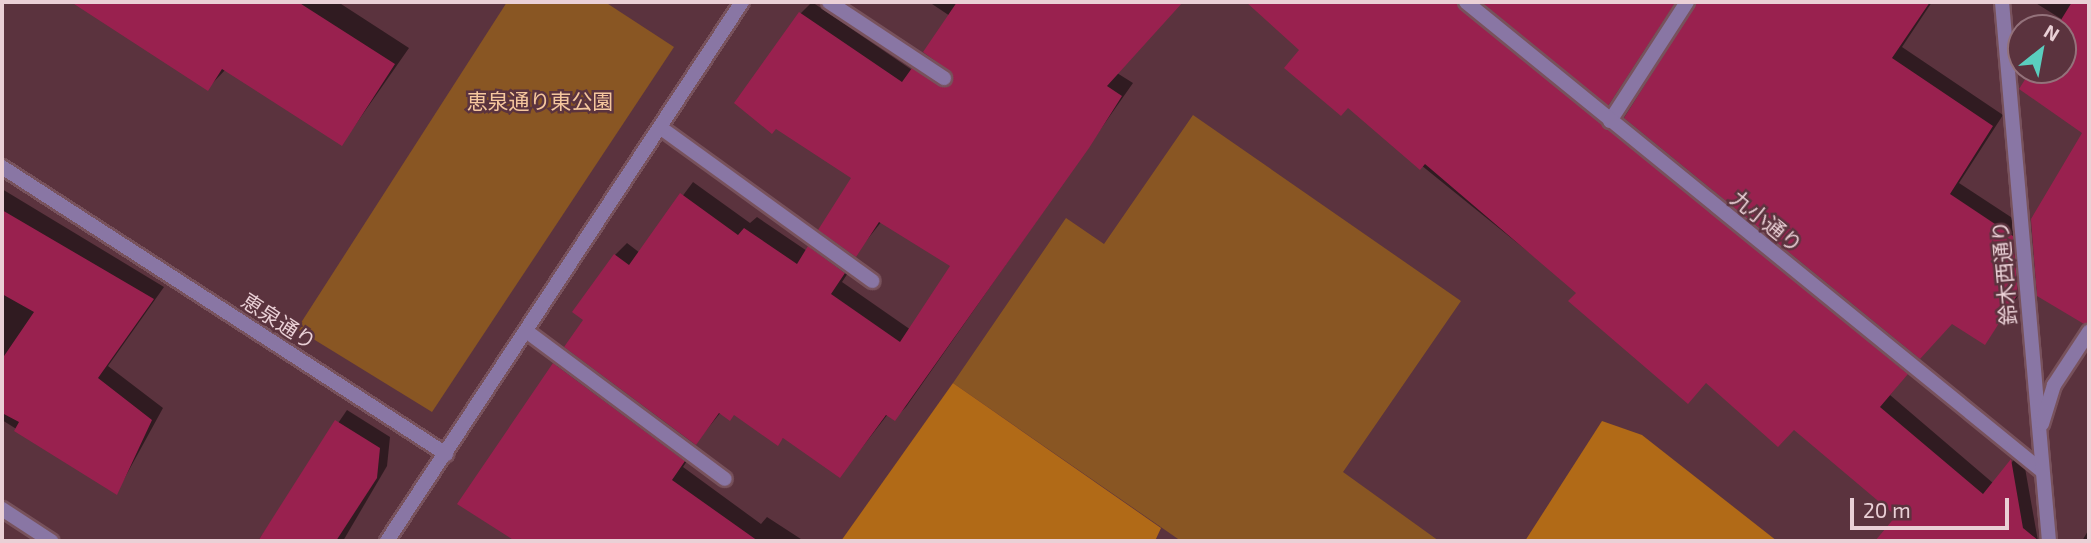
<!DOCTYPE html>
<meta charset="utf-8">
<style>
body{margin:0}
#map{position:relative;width:2091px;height:543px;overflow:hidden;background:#5b333e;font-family:"Exo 2","Noto Sans JP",sans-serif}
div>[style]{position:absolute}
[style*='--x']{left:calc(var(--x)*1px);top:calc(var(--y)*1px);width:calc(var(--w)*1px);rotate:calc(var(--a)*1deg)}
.green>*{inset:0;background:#895623}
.forest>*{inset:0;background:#b16a17}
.shadow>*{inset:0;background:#0007}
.building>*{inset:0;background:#99214f}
.roads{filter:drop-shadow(2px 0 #78525c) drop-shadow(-2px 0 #78525c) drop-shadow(0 2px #78525c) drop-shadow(0 -2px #78525c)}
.service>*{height:14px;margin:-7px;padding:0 7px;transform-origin:7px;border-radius:7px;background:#8976a4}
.minor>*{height:14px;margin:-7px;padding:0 7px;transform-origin:7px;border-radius:7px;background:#8976a4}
span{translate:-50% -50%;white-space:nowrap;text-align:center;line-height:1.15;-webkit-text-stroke:5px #5b333e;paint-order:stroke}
.park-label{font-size:21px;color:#f5c79e}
.street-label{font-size:21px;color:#ead0d6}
.frame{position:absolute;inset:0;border:4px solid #ead0d6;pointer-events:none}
.north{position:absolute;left:2007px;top:14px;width:70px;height:70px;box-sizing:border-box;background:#5b333e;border:2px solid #94727b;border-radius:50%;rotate:31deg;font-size:19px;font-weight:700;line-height:28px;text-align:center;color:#ead0d6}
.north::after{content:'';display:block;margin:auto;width:24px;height:32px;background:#5acebe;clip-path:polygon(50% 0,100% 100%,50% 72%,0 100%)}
.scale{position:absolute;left:1850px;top:498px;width:159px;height:32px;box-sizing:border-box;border:4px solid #ead0d6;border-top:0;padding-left:9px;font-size:21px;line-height:24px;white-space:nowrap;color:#ead0d6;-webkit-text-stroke:5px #5b333e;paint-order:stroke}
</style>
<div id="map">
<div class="green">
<div style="clip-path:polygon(507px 2px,605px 2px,674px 47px,432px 412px,297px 329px)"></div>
<div style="clip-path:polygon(1193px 115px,1461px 301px,1343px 472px,1439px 541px,1181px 541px,953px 383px,1066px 218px,1104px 244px)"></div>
</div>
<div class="forest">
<div style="clip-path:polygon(953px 383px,1161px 528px,1155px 541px,841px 541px)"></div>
<div style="clip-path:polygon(1602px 421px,1642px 435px,1777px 541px,1525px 541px)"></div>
</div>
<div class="shadow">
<div style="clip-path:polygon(74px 2px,338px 2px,409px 48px,342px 144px,226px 69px,208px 88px)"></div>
<div style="clip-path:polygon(812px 2px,912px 70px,925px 57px,953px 76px,950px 16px,929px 2px,1182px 2px,1117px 73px,1133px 83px,906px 407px,894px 419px,888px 414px,840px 476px,784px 437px,778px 443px,735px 414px,721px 412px,696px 443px,585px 320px,615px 255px,627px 243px,640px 253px,693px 182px,750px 223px,757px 217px,807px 251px,821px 236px,856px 261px,842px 282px,911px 330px,953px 265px,882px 221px,855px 255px,854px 178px,800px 14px)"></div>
<div style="clip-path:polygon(1248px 2px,1477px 2px,1917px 362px,1890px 395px,1993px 483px,2022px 451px,2038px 541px,1891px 541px,1883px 534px,1899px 516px,1794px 428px,1706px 381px,1578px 292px,1348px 106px,1302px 50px)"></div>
<div style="clip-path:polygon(1484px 2px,1678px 2px,1608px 103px)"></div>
<div style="clip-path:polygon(1696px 2px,1932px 2px,1902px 47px,2003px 115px,1959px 183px,2023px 225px,2028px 282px,1985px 343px)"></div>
<div style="clip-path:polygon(2034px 2px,2089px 2px,2089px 311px,2080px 320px,2085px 132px,2033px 70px,2063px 70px,2063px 28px,2058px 28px,2063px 20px)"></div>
<div style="clip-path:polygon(2px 189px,164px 287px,108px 366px,163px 408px,117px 492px,2px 420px)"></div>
<div style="clip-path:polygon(566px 353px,695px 449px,683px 467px,761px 524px,767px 517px,804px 541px,518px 541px,459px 503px)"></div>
<div style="clip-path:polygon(347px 410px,390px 437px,387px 466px,343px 541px,258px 541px)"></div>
<div style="clip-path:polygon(2089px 529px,2089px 541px,2082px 541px)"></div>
</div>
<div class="building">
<div style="clip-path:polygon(71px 2px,298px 2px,395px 64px,342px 146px,222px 69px,208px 91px)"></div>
<div style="clip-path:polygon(957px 2px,1183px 2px,1107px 86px,1122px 96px,1089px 148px,895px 421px,886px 415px,840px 478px,783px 438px,778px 446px,734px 415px,730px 421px,719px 413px,696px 445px,564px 347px,583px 320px,572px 312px,614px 254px,629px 265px,680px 193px,738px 235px,744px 228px,797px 264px,808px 246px,845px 273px,831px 294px,900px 342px,950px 266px,879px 222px,856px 257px,818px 230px,851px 178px,776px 129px,772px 134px,734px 103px,799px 12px,902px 82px,912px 68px,948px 87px,952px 73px,923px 52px)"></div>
<div style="clip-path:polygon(1246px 2px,1457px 2px,1908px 374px,1880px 407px,1983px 494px,2011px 459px,2023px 528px,2039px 541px,1875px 541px,1896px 516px,1794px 430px,1778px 447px,1706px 383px,1688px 404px,1568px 301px,1576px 293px,1425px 164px,1420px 170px,1348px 108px,1341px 116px,1284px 68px,1299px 50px)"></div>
<div style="clip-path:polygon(1481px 2px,1676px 2px,1608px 106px)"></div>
<div style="clip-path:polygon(1697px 2px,1930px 2px,1892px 58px,1993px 126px,1950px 194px,2013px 236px,2018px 294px,1985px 345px,1952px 324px,1920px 359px,1624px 118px)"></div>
<div style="clip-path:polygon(2072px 2px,2089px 2px,2089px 322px,2084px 324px,2037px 296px,2031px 219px,2082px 133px,2019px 89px,2031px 70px,2063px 70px,2063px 28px,2056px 28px)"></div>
<div style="clip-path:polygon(2px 210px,154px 299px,98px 378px,152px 420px,117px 495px,14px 431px,19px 422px,2px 413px,2px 359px,34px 312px,2px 294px)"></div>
<div style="clip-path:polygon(553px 363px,685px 461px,672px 480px,758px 541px,515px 541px,457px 504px)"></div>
<div style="clip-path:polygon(335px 420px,380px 448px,377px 478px,336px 541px,258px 541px)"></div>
</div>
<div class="roads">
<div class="service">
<div style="--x:829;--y:2;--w:138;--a:33.5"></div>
<div style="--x:1610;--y:121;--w:142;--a:-57.1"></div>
<div style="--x:661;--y:128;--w:261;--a:35.9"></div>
<div style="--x:529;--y:333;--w:244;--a:36.7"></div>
</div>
<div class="minor">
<div style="--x:1466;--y:2;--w:743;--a:39.15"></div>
<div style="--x:2002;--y:2;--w:541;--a:85.02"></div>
<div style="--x:2;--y:167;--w:529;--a:32.88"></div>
<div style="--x:2042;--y:424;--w:41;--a:-72.9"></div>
<div style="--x:2054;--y:385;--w:64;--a:-56.6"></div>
<div style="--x:2;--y:509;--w:59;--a:33.1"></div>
<div style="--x:387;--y:541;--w:645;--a:-56.63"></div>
</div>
</div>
<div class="park-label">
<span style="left:540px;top:101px">恵泉通り東公園</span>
</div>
<div class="street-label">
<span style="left:1767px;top:221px;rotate:39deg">九小通り</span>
<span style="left:2004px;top:273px;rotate:-95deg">鈴木西通り</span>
<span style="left:279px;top:321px;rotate:33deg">恵泉通り</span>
</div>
<div class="frame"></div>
<div class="north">N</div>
<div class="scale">20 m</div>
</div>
